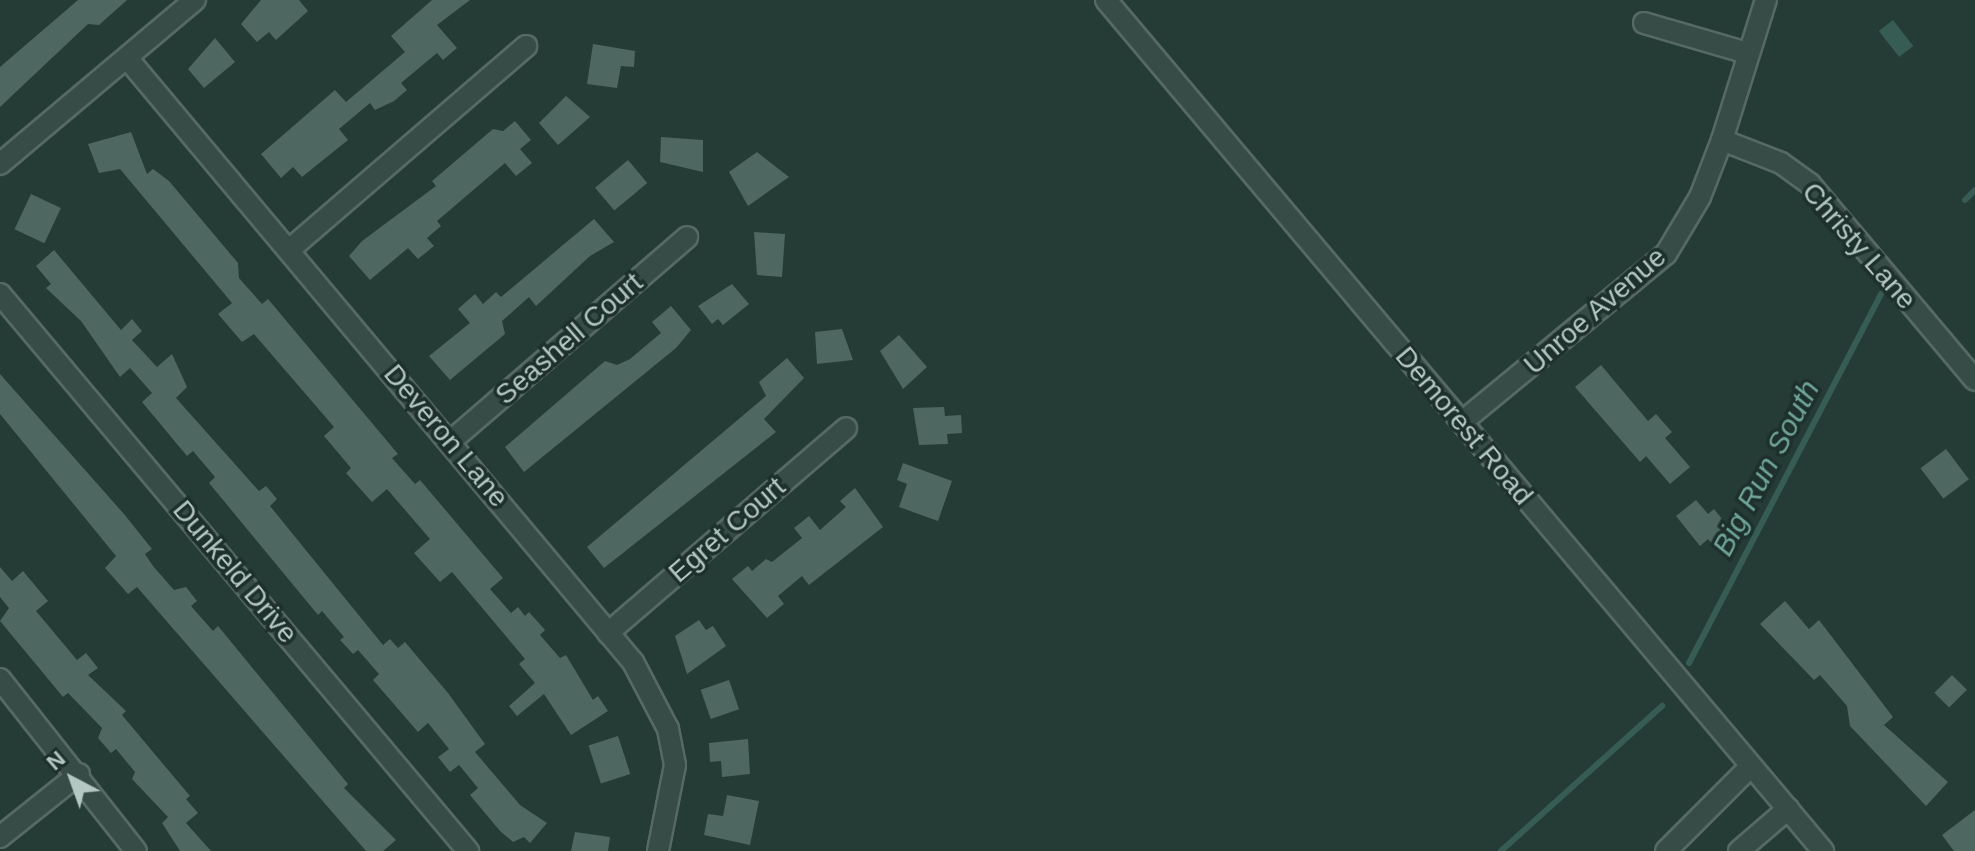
<!DOCTYPE html>
<style>
body{margin:0}
#map{position:relative;width:1975px;height:851px;overflow:hidden;background:#253b36;font-family:Arial,sans-serif}
div>[style]{position:absolute}
[style*='--x']{left:calc(var(--x)*1px);top:calc(var(--y)*1px);width:calc(var(--w)*1px);rotate:calc(var(--a)*1deg)}
.water>*{inset:0;background:#365c53;transform-origin:0 0}
.stream>*{height:6px;margin:-3px;padding:0 3px;transform-origin:3px;border-radius:3px;background:#365c53}
.building>*{inset:0;background:#4e6761;transform-origin:0 0}
.roads{filter:drop-shadow(2px 0 #576965) drop-shadow(-2px 0 #576965) drop-shadow(0 2px #576965) drop-shadow(0 -2px #576965)}
.minor>*{height:20px;margin:-10px;padding:0 10px;transform-origin:10px;border-radius:10px;background:#384c47}
span{translate:-50% -50%;white-space:nowrap;text-align:center;line-height:1.15;-webkit-text-stroke:7px #1e302c;paint-order:stroke}
.street-label{font-size:28px;color:#b4c7c3}
.water-label{font-size:30px;color:#6fa497;font-style:italic}
.north{position:absolute;left:32px;top:739px;width:80px;height:80px;-webkit-text-stroke:6px #1e302c;paint-order:stroke;rotate:319deg;font-size:22px;font-weight:700;line-height:32px;text-align:center;color:#b4c7c3}
.north::after{content:'';display:block;margin:auto;width:28px;height:36px;background:#b4c7c3;clip-path:polygon(50% 0,100% 100%,50% 72%,0 100%)}
</style>
<div id="map">
<div class="water">
<div style="left:1893px;top:20px;width:33px;height:18px;rotate:52deg"></div>
</div>
<div class="stream">
<div style="--x:1965;--y:200;--w:14;--a:-45"></div>
<div style="--x:1689;--y:663;--w:417;--a:-62.5"></div>
<div style="--x:1501;--y:851;--w:217;--a:-42"></div>
</div>
<div class="building">
<div style="clip-path:polygon(78px 0,127px 0,99px 25px,88px 24px,0 107px,0 67px)"></div>
<div style="clip-path:polygon(261px 0,299px 0,308px 11px,276px 40px,269px 32px,257px 42px,241px 24px)"></div>
<div style="clip-path:polygon(432px 0,470px 0,437px 25px,457px 48px,443px 60px,437px 53px,401px 83px,407px 90px,394px 101px,375px 110px,370px 103px,339px 129px,348px 140px,302px 177px,293px 167px,281px 178px,261px 154px,335px 90px,346px 102px,405px 52px,391px 36px)"></div>
<div style="clip-path:polygon(215px 38px,235px 62px,204px 88px,188px 69px)"></div>
<div style="clip-path:polygon(593px 44px,635px 51px,634px 67px,621px 66px,617px 88px,587px 84px)"></div>
<div style="clip-path:polygon(566px 96px,590px 117px,558px 145px,539px 123px)"></div>
<div style="clip-path:polygon(515px 121px,531px 140px,520px 149px,532px 163px,516px 176px,505px 163px,437px 221px,441px 226px,427px 238px,434px 246px,418px 259px,408px 248px,370px 280px,349px 256px,362px 241px,436px 186px,432px 181px,493px 129px,503px 131px)"></div>
<div style="clip-path:polygon(131px 132px,147px 174px,153px 169px,169px 181px,238px 263px,239px 278px,262px 304px,268px 299px,398px 454px,392px 458px,415px 484px,420px 480px,503px 578px,490px 589px,511px 613px,518px 607px,525px 616px,529px 612px,545px 630px,540px 635px,560px 658px,566px 655px,593px 700px,598px 696px,608px 711px,571px 735px,544px 694px,517px 716px,509px 706px,535px 683px,519px 664px,525px 659px,452px 572px,440px 582px,414px 553px,430px 539px,387px 489px,372px 502px,346px 473px,351px 468px,324px 436px,334px 427px,254px 334px,242px 342px,218px 314px,232px 303px,120px 169px,99px 173px,88px 144px)"></div>
<div style="clip-path:polygon(661px 137px,703px 140px,703px 172px,660px 162px)"></div>
<div style="clip-path:polygon(757px 152px,789px 177px,748px 206px,729px 172px)"></div>
<div style="left:628px;top:160px;width:30px;height:43px;rotate:50deg"></div>
<div style="left:31px;top:194px;width:33px;height:39px;rotate:25deg"></div>
<div style="clip-path:polygon(594px 219px,614px 242px,590px 256px,536px 306px,529px 297px,502px 321px,505px 334px,450px 380px,429px 356px,470px 323px,458px 309px,475px 294px,483px 304px,496px 292px,501px 297px)"></div>
<div style="clip-path:polygon(754px 232px,785px 234px,782px 277px,757px 275px)"></div>
<div style="clip-path:polygon(54px 250px,121px 330px,132px 319px,142px 331px,132px 340px,157px 367px,172px 354px,187px 387px,176px 398px,259px 491px,266px 486px,277px 499px,270px 506px,383px 645px,390px 639px,398px 648px,405px 642px,448px 693px,485px 744px,475px 752px,520px 805px,547px 823px,530px 843px,524px 837px,513px 842px,500px 831px,470px 795px,478px 788px,459px 765px,450px 772px,438px 757px,449px 749px,428px 723px,418px 732px,373px 680px,379px 674px,358px 650px,353px 654px,340px 640px,344px 637px,322px 611px,318px 615px,209px 483px,215px 477px,193px 451px,187px 456px,142px 402px,152px 393px,130px 368px,120px 377px,81px 321px,46px 288px,51px 284px,36px 266px)"></div>
<div style="clip-path:polygon(732px 284px,749px 304px,723px 325px,718px 319px,712px 324px,698px 306px)"></div>
<div style="clip-path:polygon(671px 306px,691px 330px,676px 348px,524px 472px,505px 447px,605px 361px,617px 365px,630px 359px,661px 333px,652px 322px)"></div>
<div style="clip-path:polygon(842px 329px,853px 360px,817px 364px,815px 332px)"></div>
<div style="clip-path:polygon(899px 335px,927px 367px,903px 389px,880px 351px)"></div>
<div style="clip-path:polygon(787px 358px,804px 378px,764px 419px,776px 432px,604px 568px,587px 547px,766px 396px,759px 382px)"></div>
<div style="clip-path:polygon(1601px 365px,1648px 421px,1656px 414px,1672px 432px,1665px 438px,1690px 467px,1670px 484px,1646px 456px,1640px 462px,1575px 387px)"></div>
<div style="clip-path:polygon(0 374px,124px 514px,152px 549px,145px 554px,153px 566px,174px 590px,186px 587px,197px 601px,191px 606px,213px 631px,218px 626px,348px 784px,344px 788px,396px 840px,383px 851px,366px 851px,137px 587px,128px 594px,105px 568px,116px 556px,0 414px)"></div>
<div style="clip-path:polygon(944px 407px,945px 416px,961px 415px,962px 433px,947px 434px,948px 444px,919px 445px,913px 408px)"></div>
<div style="left:1946px;top:449px;width:38px;height:32px;rotate:53deg"></div>
<div style="clip-path:polygon(903px 463px,952px 481px,938px 521px,899px 507px,907px 484px,897px 480px)"></div>
<div style="clip-path:polygon(855px 488px,883px 527px,809px 585px,802px 576px,778px 596px,784px 604px,767px 618px,732px 579px,748px 566px,752px 571px,766px 559px,772px 562px,802px 538px,794px 528px,809px 516px,820px 530px,846px 507px,840px 501px)"></div>
<div style="clip-path:polygon(1696px 500px,1708px 514px,1714px 509px,1731px 530px,1713px 545px,1708px 539px,1700px 546px,1676px 516px)"></div>
<div style="clip-path:polygon(0 567px,12px 581px,23px 571px,48px 601px,36px 611px,77px 660px,86px 653px,98px 668px,88px 675px,126px 711px,122px 715px,190px 796px,186px 799px,198px 813px,186px 823px,211px 851px,180px 851px,162px 823px,168px 817px,132px 779px,135px 772px,116px 749px,111px 753px,98px 738px,102px 728px,68px 693px,63px 697px,0 621px,9px 608px,0 597px)"></div>
<div style="clip-path:polygon(1785px 601px,1809px 629px,1819px 620px,1893px 717px,1884px 725px,1948px 782px,1926px 806px,1850px 726px,1847px 706px,1820px 675px,1814px 680px,1760px 624px)"></div>
<div style="clip-path:polygon(699px 620px,706px 630px,713px 626px,726px 646px,687px 674px,675px 636px)"></div>
<div style="left:1952px;top:675px;width:21px;height:25px;rotate:45deg"></div>
<div style="left:729px;top:680px;width:31px;height:30px;rotate:71deg"></div>
<div style="left:618px;top:736px;width:40px;height:31px;rotate:72deg"></div>
<div style="clip-path:polygon(748px 739px,750px 774px,722px 777px,721px 761px,710px 762px,709px 743px)"></div>
<div style="clip-path:polygon(727px 795px,759px 801px,750px 845px,704px 835px,708px 814px,723px 816px)"></div>
<div style="clip-path:polygon(1975px 810px,1975px 851px,1954px 851px,1942px 835px)"></div>
<div style="clip-path:polygon(575px 832px,610px 837px,608px 851px,571px 851px)"></div>
</div>
<div class="roads">
<div class="minor">
<div style="--x:1106;--y:0;--w:1113;--a:49.88"></div>
<div style="--x:1644;--y:23;--w:107;--a:16.2"></div>
<div style="--x:127;--y:58;--w:788;--a:50.05"></div>
<div style="--x:633;--y:662;--w:76;--a:62.4"></div>
<div style="--x:668;--y:729;--w:37;--a:79"></div>
<div style="--x:675;--y:765;--w:88;--a:101.2"></div>
<div style="--x:1722;--y:140;--w:63;--a:21.3"></div>
<div style="--x:1781;--y:163;--w:36;--a:36"></div>
<div style="--x:1810;--y:184;--w:256;--a:49.9"></div>
<div style="--x:0;--y:164;--w:255;--a:-40.1"></div>
<div style="--x:289;--y:250;--w:313;--a:-40.7"></div>
<div style="--x:0;--y:294;--w:728;--a:49.96"></div>
<div style="--x:1462;--y:422;--w:264;--a:-39.5"></div>
<div style="--x:1666;--y:254;--w:66;--a:-59.2"></div>
<div style="--x:1700;--y:197;--w:61;--a:-68.9"></div>
<div style="--x:1722;--y:140;--w:147;--a:-72.6"></div>
<div style="--x:451;--y:441;--w:312;--a:-40.8"></div>
<div style="--x:608;--y:633;--w:314;--a:-40.7"></div>
<div style="--x:0;--y:679;--w:219;--a:51.7"></div>
<div style="--x:0;--y:837;--w:101;--a:-38.6"></div>
<div style="--x:1666;--y:851;--w:120;--a:-45"></div>
<div style="--x:1739;--y:851;--w:65;--a:-40.6"></div>
</div>
</div>
<div class="street-label">
<span style="left:1859px;top:246px;rotate:49deg">Christy Lane</span>
<span style="left:1595px;top:311px;rotate:-41deg">Unroe Avenue</span>
<span style="left:569px;top:339px;rotate:-41deg">Seashell Court</span>
<span style="left:1464px;top:426px;rotate:50deg">Demorest Road</span>
<span style="left:446px;top:436px;rotate:50deg">Deveron Lane</span>
<span style="left:727px;top:530px;rotate:-41deg">Egret Court</span>
<span style="left:235px;top:572px;rotate:50deg">Dunkeld Drive</span>
</div>
<div class="water-label">
<span style="left:1766px;top:468px;rotate:-62deg">Big Run South</span>
</div>
<div class="north">N</div>
</div>
